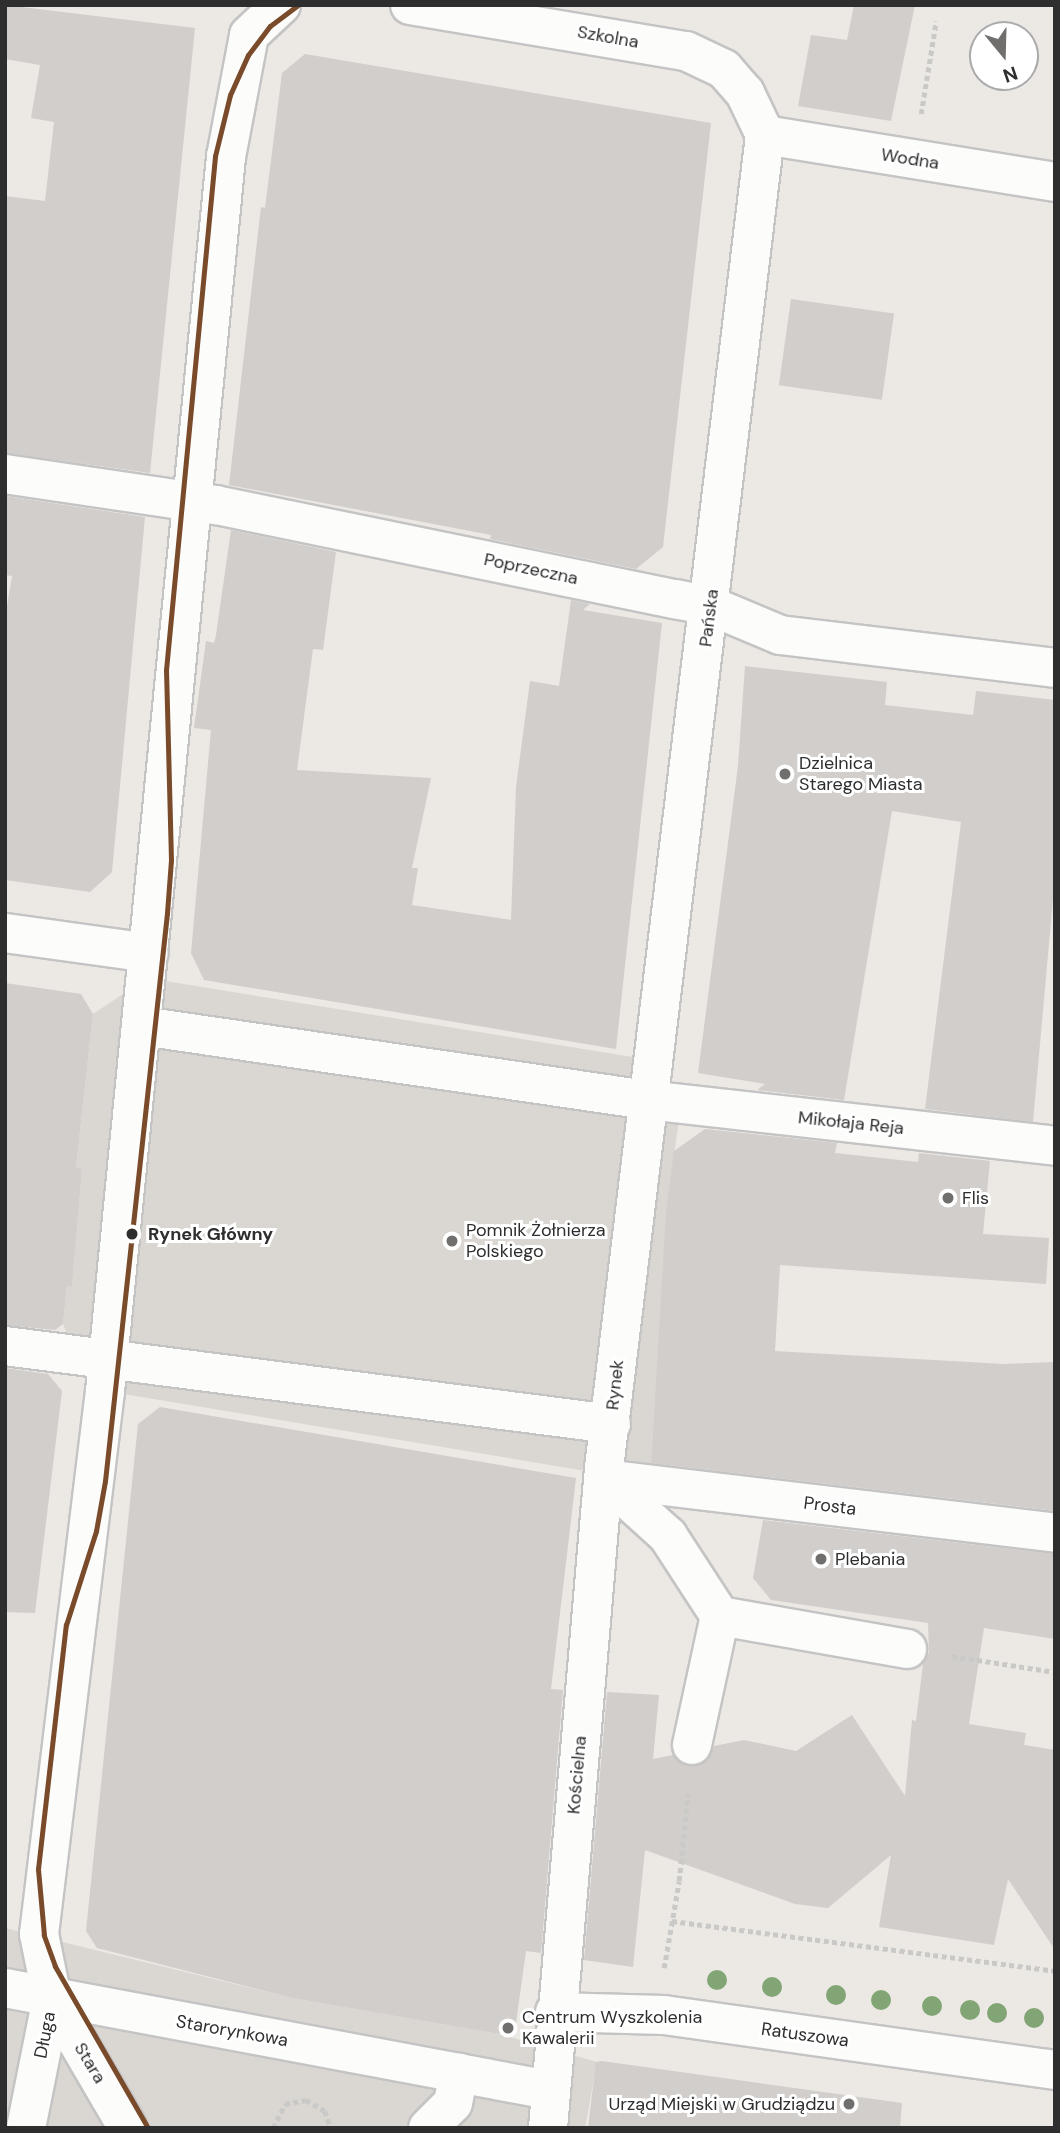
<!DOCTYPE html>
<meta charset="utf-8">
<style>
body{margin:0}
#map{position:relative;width:1060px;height:2133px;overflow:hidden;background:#ece8e4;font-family:"DM Sans",sans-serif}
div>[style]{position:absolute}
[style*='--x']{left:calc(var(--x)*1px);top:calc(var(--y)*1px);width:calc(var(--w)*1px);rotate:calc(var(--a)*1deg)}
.plaza>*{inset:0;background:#dad6d2}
.building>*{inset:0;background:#d1cecb;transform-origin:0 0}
.path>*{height:4.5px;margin-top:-2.25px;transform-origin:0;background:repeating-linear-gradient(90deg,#c9c9c8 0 5px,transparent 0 8.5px)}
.roads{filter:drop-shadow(2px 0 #c5c4c5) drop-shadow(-2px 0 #c5c4c5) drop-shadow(0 2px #c5c4c5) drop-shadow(0 -2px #c5c4c5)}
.minor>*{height:38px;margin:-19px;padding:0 19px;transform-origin:19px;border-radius:19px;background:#fcfcfb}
.tram-1>*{height:5px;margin:-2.5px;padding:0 2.5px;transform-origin:2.5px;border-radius:2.5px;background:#7a4b2a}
.trees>*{width:20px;height:20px;margin:-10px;border-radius:50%;background:#82a575}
.dots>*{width:19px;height:19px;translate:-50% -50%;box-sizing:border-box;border:4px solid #fff;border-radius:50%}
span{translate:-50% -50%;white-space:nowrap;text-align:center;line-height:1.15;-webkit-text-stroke:6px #fff;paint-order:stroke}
.street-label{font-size:18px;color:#2e2e2e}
.poi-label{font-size:18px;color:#2e2e2e}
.left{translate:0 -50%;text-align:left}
.right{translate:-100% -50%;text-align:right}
.stop-label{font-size:18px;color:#2e2e2e;font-weight:700}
.frame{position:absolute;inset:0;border:7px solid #2e2e2e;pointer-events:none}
.north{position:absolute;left:969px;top:21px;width:70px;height:70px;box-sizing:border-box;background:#fff;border:2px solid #ababab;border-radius:50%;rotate:161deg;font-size:19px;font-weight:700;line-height:28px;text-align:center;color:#2e2e2e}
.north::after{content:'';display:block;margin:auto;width:24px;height:32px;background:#706f6e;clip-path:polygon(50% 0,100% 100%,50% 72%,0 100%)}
</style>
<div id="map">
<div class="plaza">
<div style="clip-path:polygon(147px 978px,651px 1060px,681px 1104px,667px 1208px,651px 1463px,580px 1470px,105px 1391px,76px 1355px,63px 1324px,67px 1286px,72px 1286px,82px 1169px,76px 1167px,93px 1014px)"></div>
<div style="clip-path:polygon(5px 1928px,292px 1998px,499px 2034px,597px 2062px,585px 2128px,5px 2128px)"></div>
</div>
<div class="building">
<div style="clip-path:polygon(5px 5px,195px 28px,150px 473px,5px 453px,5px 196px,45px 201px,54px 122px,31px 118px,40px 65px,5px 59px)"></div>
<div style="clip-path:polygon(854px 5px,915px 5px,891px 121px,798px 106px,811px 35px,847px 40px)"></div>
<div style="clip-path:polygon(305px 54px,711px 123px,663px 547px,636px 569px,490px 539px,491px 535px,229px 485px,261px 207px,265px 208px,282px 73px)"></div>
<div style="left:791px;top:299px;width:104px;height:87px;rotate:8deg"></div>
<div style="clip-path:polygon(5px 496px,145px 517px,112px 872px,90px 892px,5px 880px,5px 618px,12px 576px,5px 575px)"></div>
<div style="clip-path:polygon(231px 530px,336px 552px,323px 650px,313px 649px,297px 770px,431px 778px,412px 868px,418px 868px,412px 905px,511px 920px,516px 787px,530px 681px,559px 686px,571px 600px,590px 604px,583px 610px,662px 623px,616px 1049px,204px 980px,191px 953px,211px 730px,194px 728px,206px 641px,214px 643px,216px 635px)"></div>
<div style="clip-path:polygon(745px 666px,887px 682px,885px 705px,973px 715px,976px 691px,1055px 700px,1053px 899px,1033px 1122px,925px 1109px,961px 822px,892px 811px,844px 1100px,757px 1090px,765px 1084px,698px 1073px,738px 766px)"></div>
<div style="clip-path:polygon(5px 983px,81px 994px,93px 1014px,76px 1167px,82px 1169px,72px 1287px,67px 1286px,63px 1324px,55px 1330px,5px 1325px)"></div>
<div style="clip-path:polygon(705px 1129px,837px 1143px,835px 1153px,918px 1162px,919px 1153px,990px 1161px,983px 1234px,1049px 1238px,1046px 1284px,780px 1265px,775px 1351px,1004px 1364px,1055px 1362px,1055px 1511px,651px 1463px,666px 1213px,674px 1151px)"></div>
<div style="clip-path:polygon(5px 1368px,48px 1374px,62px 1391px,35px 1613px,5px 1612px)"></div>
<div style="clip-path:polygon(160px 1407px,576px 1478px,551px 1689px,563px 1690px,541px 1953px,526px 1951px,516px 2023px,499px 2034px,292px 1998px,97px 1948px,86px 1931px,138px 1424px)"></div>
<div style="clip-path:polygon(763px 1520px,1055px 1554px,1055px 1639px,984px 1628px,969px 1724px,1026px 1733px,1024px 1745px,1055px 1750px,1055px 1950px,1008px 1879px,994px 1945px,879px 1927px,891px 1855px,828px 1908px,795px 1904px,645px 1850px,633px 1967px,584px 1960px,607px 1692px,659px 1695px,653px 1759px,673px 1755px,688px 1766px,708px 1760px,714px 1746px,744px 1740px,796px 1751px,852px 1715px,905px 1796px,912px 1720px,916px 1721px,923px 1664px,929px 1652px,928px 1623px,771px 1600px,753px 1578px)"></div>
<div style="clip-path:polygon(602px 2061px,902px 2103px,900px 2128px,588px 2128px,596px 2062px)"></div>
</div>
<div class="path">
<div style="--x:921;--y:114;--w:94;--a:-80.8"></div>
<div style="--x:952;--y:1656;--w:104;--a:8.8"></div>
<div style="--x:672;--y:1921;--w:386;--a:7.4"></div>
<div style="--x:664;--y:1968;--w:88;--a:-80.2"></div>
<div style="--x:679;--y:1881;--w:88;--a:-84.2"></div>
<div style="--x:273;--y:2128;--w:27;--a:-63"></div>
<div style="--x:285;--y:2104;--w:21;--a:-11"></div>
<div style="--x:306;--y:2100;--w:22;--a:30"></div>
<div style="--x:325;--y:2111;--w:18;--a:71"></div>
</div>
<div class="roads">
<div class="minor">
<div style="--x:410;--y:5;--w:280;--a:9.5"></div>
<div style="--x:686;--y:51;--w:42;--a:25.3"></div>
<div style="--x:724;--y:69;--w:32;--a:49"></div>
<div style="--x:745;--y:93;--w:47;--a:64.5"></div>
<div style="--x:765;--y:135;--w:294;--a:9.2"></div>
<div style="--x:5;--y:474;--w:213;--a:8.4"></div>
<div style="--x:216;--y:505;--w:469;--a:11.6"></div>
<div style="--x:675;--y:599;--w:37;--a:11"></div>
<div style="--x:711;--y:606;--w:75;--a:22.8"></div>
<div style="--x:780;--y:635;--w:277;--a:6.8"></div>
<div style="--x:5;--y:933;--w:145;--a:7.9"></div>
<div style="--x:142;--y:1026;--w:510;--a:8.34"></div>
<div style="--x:647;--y:1100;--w:411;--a:6.4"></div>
<div style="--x:5;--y:1346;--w:611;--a:7.33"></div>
<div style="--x:605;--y:1479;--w:453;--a:6.8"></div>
<div style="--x:605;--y:1479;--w:85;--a:42.1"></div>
<div style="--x:668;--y:1536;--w:95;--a:57"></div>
<div style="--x:720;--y:1616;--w:190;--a:10"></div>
<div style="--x:692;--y:1745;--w:132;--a:-77.8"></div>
<div style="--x:5;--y:1988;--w:553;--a:10.62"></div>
<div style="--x:52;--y:1998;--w:151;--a:59.7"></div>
<div style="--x:555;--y:2012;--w:109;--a:1.6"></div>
<div style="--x:664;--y:2015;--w:395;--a:8"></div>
<div style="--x:26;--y:2128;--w:133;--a:-78.7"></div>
<div style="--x:52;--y:1998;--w:65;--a:-101.5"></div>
<div style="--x:39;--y:1934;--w:547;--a:-83.07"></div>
<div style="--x:105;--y:1391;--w:1240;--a:-84.4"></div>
<div style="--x:226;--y:157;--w:124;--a:-79.3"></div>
<div style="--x:249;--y:35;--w:44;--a:-43.2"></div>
<div style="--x:428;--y:2128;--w:35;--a:-45"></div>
<div style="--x:453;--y:2103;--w:31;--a:-79"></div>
<div style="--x:548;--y:2128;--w:662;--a:-85.15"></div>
<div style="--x:604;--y:1468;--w:1343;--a:-83.11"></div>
</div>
</div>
<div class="tram-1">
<div style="--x:148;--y:2128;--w:187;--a:-119.9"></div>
<div style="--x:55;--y:1966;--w:33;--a:-110"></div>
<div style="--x:44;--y:1935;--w:66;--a:-95.2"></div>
<div style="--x:38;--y:1869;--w:246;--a:-83.5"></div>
<div style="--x:66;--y:1625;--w:99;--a:-72.3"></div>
<div style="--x:96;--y:1531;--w:51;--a:-79.8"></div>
<div style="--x:105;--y:1481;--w:571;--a:-83.77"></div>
<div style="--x:167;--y:913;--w:53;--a:-85.7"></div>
<div style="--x:171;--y:860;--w:190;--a:-91.5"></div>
<div style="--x:166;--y:670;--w:516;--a:-84.55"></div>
<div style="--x:215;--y:156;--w:63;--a:-76.2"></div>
<div style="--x:230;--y:95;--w:44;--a:-65.8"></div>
<div style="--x:248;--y:55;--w:36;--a:-53"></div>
<div style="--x:270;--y:26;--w:35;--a:-37"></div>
</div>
<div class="trees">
<div style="left:717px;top:1980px"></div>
<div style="left:772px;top:1987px"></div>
<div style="left:836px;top:1995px"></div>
<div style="left:881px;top:2000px"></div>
<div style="left:932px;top:2006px"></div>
<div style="left:970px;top:2010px"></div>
<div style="left:997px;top:2013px"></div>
<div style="left:1034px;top:2018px"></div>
</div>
<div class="dots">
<div style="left:785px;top:774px;background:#706f6e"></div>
<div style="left:948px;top:1198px;background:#706f6e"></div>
<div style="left:132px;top:1234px;background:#2e2e2e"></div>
<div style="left:452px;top:1241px;background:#706f6e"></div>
<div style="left:821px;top:1559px;background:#706f6e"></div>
<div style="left:508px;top:2028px;background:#706f6e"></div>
<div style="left:849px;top:2104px;background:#706f6e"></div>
</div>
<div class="street-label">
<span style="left:608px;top:37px;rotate:10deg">Szkolna</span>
<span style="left:910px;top:159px;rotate:9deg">Wodna</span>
<span style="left:531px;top:569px;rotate:12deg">Poprzeczna</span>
<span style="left:709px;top:618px;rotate:-83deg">Pańska</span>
<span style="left:851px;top:1123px;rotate:6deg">Mikołaja Reja</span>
<span style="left:615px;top:1385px;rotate:-84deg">Rynek</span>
<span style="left:830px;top:1506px;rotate:7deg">Prosta</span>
<span style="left:577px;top:1775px;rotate:-85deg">Kościelna</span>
<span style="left:232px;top:2031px;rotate:10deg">Starorynkowa</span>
<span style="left:45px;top:2035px;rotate:-79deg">Długa</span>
<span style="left:805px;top:2035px;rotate:8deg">Ratuszowa</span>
<span style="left:90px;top:2063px;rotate:59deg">Stara</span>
</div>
<div class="poi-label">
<span class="left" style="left:799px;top:774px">Dzielnica<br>Starego Miasta</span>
<span class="left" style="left:962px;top:1198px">Flis</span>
<span class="left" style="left:466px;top:1241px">Pomnik Żołnierza<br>Polskiego</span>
<span class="left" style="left:835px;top:1559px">Plebania</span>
<span class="left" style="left:522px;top:2028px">Centrum Wyszkolenia<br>Kawalerii</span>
<span class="right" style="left:835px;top:2104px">Urząd Miejski w Grudziądzu</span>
</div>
<div class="stop-label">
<span class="left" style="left:148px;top:1234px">Rynek Główny</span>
</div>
<div class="frame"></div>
<div class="north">N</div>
</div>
